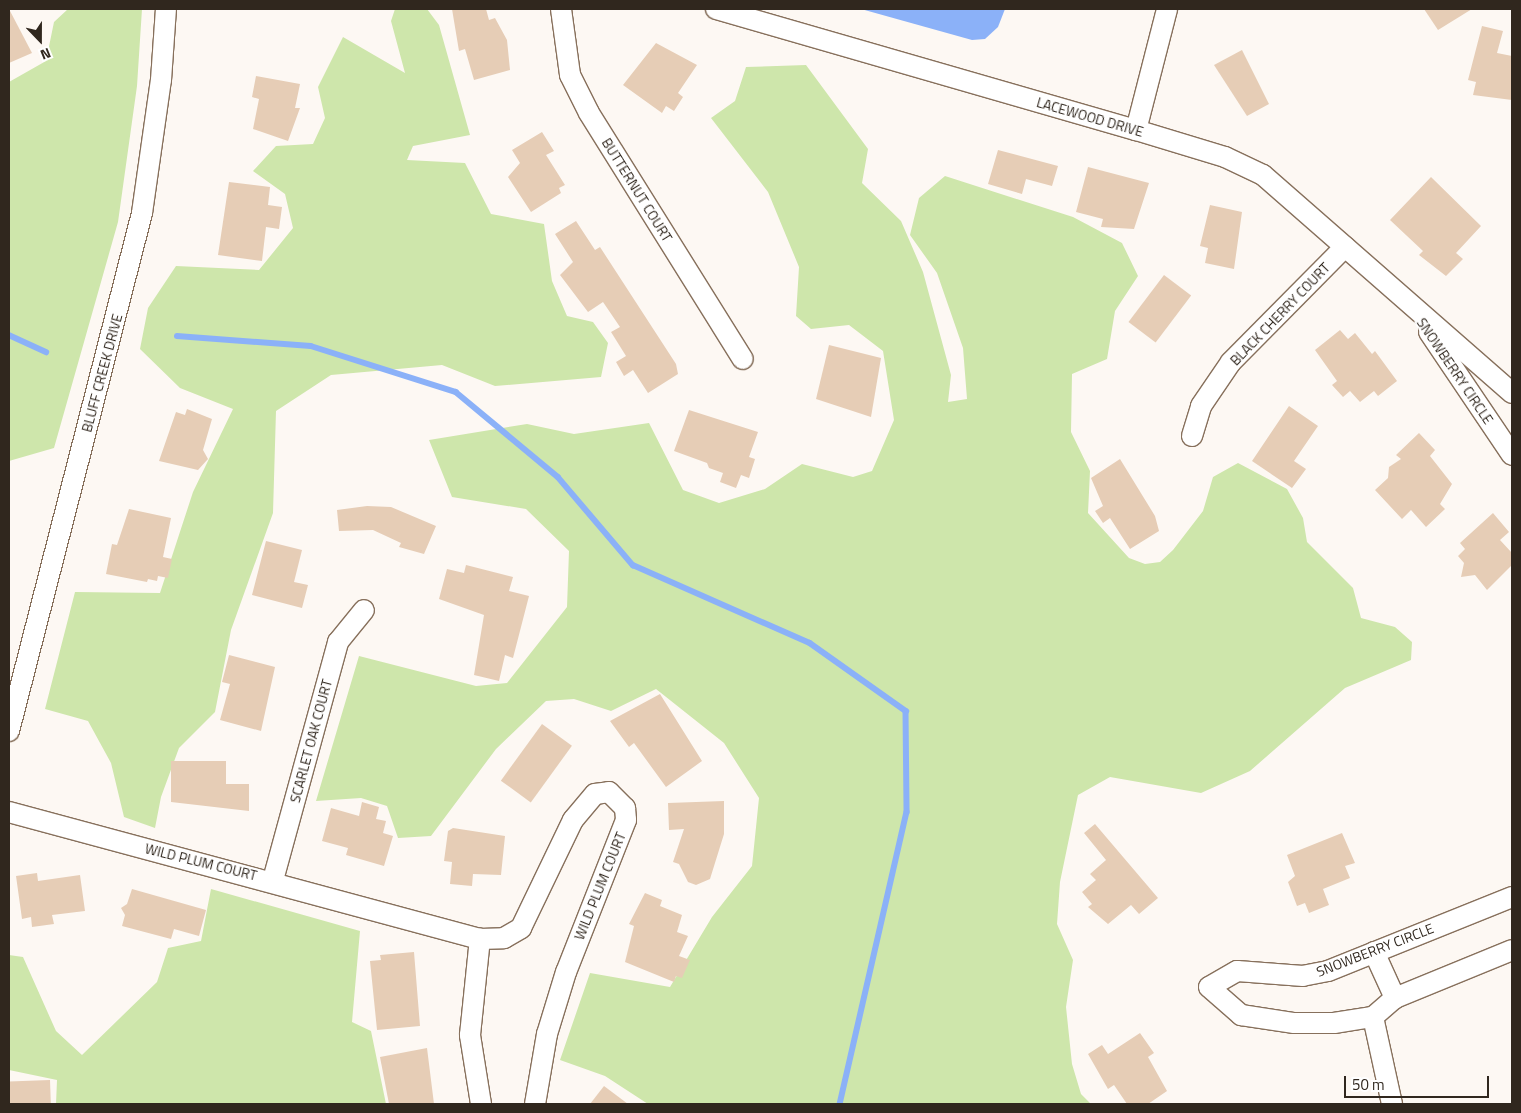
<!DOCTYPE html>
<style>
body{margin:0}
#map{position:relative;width:1521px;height:1113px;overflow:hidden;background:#fdf8f3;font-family:"Titillium Web",sans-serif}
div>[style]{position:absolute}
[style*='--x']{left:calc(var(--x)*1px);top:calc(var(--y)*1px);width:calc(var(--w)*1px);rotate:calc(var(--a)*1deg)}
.green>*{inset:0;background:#cee6ab}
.water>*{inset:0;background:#8bb1f8}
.stream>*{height:5.5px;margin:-2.75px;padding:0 2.75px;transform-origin:2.75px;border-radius:2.75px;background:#8bb1f8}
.building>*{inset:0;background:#e6cdb6;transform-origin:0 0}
.roads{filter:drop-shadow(1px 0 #87705c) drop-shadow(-1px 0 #87705c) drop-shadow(0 1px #87705c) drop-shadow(0 -1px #87705c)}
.minor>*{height:20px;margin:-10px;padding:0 10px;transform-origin:10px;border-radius:10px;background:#fff}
span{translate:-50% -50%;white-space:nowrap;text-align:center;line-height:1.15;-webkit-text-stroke:4px #fff;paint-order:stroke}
.street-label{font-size:14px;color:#30271e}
.frame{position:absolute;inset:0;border:10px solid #30271e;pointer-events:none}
.north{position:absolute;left:15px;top:15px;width:50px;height:50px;-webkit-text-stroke:4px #fff;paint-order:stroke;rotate:158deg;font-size:14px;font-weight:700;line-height:20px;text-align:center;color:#30271e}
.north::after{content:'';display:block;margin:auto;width:18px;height:22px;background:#30271e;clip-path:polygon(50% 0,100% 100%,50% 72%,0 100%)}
.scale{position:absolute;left:1344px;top:1076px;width:145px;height:22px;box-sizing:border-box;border:2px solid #30271e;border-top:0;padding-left:6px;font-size:15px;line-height:18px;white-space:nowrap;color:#30271e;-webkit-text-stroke:4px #fff;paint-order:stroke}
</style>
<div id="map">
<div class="green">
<div style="clip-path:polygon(68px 9px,142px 9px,137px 86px,118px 222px,54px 448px,9px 461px,9px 82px,46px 61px,54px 22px)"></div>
<div style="clip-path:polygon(395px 9px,427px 9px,439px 25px,470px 135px,413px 146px,407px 160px,465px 163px,491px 214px,544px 224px,552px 281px,567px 316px,593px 322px,608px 343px,601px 377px,495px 386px,442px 365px,331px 375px,276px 411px,273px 513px,231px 630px,215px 712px,179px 748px,161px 797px,155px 828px,124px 817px,111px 763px,88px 721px,45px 709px,75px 592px,160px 593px,193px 492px,233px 409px,180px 388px,140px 349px,148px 308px,176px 266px,259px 270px,293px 228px,285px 194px,253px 171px,276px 146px,313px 144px,325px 118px,318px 87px,343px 37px,405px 73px,391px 21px)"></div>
<div style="clip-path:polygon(806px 65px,868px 149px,862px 183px,901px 221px,923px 272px,951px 375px,948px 402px,967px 399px,963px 348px,937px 273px,910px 235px,919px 198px,945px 176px,1073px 217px,1122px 243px,1138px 276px,1115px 311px,1107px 359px,1072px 374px,1071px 432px,1090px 471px,1088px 513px,1129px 558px,1145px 564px,1160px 562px,1173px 550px,1203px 511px,1213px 477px,1238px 463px,1287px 489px,1303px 518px,1307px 542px,1353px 588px,1361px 618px,1395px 627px,1412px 642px,1411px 660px,1345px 688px,1250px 771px,1201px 793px,1110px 777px,1078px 795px,1060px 882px,1057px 924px,1073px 960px,1066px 1007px,1072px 1064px,1081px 1094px,1091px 1104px,648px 1104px,605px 1076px,560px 1060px,590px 973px,670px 987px,712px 917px,752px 866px,759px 798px,724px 743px,656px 689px,611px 711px,574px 699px,546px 701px,496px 749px,431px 836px,398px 838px,387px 806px,361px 798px,316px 801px,359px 656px,476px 686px,507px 683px,567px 607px,569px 551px,526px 509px,452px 497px,429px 440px,527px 424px,574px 434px,649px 423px,683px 490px,719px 503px,765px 489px,802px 464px,853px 477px,872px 471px,894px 420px,883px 351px,849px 325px,811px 329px,796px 316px,799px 267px,768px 192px,711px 118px,735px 101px,746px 67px)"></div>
<div style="clip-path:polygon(211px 889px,360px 931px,352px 1022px,371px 1031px,386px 1104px,56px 1104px,57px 1080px,9px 1070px,9px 955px,23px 957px,56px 1031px,82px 1055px,157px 982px,168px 948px,201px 941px)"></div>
</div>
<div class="water">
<div style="clip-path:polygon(861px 9px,1005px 9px,998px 27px,985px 39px,972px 40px)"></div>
</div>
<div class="stream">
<div style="--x:9;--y:335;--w:41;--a:24.7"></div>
<div style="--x:177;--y:336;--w:134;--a:4.3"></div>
<div style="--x:311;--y:346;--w:152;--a:17.6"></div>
<div style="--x:456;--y:392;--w:133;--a:39.8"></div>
<div style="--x:558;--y:477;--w:116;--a:49.6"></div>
<div style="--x:633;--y:565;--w:193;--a:23.8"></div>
<div style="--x:810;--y:643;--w:118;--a:35.3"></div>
<div style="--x:906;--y:711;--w:101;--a:89.4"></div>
<div style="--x:907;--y:812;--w:300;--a:102.9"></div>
</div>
<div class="building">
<div style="clip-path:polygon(9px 9px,32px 53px,9px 63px)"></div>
<div style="clip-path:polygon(452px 9px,486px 9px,489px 20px,495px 18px,507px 40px,510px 70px,474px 80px,465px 49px,459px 51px)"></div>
<div style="clip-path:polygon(1424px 9px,1472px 9px,1438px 30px)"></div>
<div style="clip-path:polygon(1482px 26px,1503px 31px,1497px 53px,1512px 56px,1512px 100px,1473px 95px,1476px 82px,1468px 80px)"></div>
<div style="clip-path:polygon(656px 43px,697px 65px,678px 93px,683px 97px,674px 111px,666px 106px,662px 113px,623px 85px)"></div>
<div style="clip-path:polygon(1242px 50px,1269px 104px,1247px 116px,1214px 65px)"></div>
<div style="clip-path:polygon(256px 76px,300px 84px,295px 108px,300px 108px,288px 141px,253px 129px,259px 99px,252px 97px)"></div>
<div style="clip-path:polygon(542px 132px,554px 151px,546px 155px,565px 185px,559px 188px,561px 193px,531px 212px,508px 177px,520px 163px,512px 150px)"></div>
<div style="clip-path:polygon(998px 150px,1058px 166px,1052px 186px,1026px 179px,1022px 194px,988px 184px)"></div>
<div style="clip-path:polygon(1088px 167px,1149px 183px,1134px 229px,1101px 227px,1103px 219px,1076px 212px)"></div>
<div style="clip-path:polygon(1431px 177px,1481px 226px,1456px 253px,1463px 259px,1446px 276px,1419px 255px,1423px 251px,1390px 220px)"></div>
<div style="clip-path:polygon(229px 182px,270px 187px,268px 205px,282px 207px,279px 229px,266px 227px,262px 261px,218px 255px)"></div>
<div style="clip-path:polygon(1210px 205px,1242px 212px,1234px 269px,1205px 263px,1208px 248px,1200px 246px)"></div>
<div style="clip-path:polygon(576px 221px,595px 250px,600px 247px,676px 364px,678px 374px,648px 393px,633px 370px,624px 376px,616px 362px,626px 356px,611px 332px,620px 327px,603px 302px,588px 312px,560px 275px,573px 262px,555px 234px)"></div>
<div style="left:1164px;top:275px;width:34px;height:59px;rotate:37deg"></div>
<div style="clip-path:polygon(1340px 330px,1348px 339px,1355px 333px,1372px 354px,1375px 351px,1397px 381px,1378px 396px,1374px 391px,1360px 402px,1350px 391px,1343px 397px,1332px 385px,1337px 381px,1315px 350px)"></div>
<div style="clip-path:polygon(829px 345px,881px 358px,871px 417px,816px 399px)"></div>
<div style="clip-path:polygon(1289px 406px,1318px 426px,1294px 461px,1306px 469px,1292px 488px,1252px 461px)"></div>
<div style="clip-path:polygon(187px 409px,212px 419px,203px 450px,208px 459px,198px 470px,159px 461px,176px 412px,185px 415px)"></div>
<div style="clip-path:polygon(689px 410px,758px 432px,749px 457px,755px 459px,749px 478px,741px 475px,736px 488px,720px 482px,723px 473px,709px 468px,707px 463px,674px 451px)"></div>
<div style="clip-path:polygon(1419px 433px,1435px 450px,1430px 456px,1452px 484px,1440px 504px,1445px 509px,1426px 527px,1411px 510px,1402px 519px,1375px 490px,1388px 478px,1389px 467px,1401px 459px,1396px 455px)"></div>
<div style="clip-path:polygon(1120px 459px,1155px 516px,1159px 531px,1130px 549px,1110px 518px,1103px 523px,1095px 511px,1103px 506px,1091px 478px)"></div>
<div style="clip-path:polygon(367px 506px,391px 507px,436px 526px,424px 554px,399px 547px,401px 543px,373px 530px,339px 531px,337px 510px)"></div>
<div style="clip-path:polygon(129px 509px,171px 518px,163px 557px,172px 559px,168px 578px,158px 576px,157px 581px,148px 579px,147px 582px,106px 574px,112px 544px,117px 545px)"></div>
<div style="clip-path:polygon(1493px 513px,1509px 532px,1500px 540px,1512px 553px,1512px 565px,1487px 590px,1475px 575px,1461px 577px,1464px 563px,1458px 556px,1465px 549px,1460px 543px)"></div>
<div style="clip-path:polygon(266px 541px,302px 550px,294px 582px,308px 585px,302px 608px,252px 595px)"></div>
<div style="clip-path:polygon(466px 565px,513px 577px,509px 591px,529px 596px,513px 658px,505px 655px,499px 681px,474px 675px,484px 615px,439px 599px,447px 569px,464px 573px)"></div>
<div style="clip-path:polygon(229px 655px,275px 667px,261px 731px,220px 720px,230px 684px,222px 682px)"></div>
<div style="clip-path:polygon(660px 694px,702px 761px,666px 787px,634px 743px,629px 747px,610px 721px)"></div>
<div style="left:542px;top:724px;width:37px;height:70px;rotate:36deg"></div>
<div style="clip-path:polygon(171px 761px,226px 761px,226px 784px,249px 784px,249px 811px,171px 802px)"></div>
<div style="clip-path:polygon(724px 801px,724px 834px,710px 879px,696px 885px,688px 882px,679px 864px,673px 862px,684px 829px,669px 830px,668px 803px)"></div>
<div style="clip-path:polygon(362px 802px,379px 807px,376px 819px,386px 821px,383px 833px,393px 836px,384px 866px,346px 855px,348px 848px,322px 841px,331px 808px,359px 816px)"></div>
<div style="clip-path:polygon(1095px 824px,1158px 898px,1139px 914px,1131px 905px,1108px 924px,1088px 907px,1092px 904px,1082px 892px,1096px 880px,1090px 874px,1106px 860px,1084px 833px)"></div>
<div style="clip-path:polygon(453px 828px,505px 836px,501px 875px,473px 874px,472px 886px,450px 884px,452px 862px,444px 861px,448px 831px)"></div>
<div style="clip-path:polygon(1342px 833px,1355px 863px,1345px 866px,1350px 878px,1323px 889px,1329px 905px,1309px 913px,1305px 903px,1297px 906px,1288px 882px,1295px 876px,1287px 855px)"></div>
<div style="clip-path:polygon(37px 873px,38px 881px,80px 875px,85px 911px,52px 915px,54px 924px,32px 927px,31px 917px,22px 919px,16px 876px)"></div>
<div style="clip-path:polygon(132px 889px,206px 910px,199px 936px,174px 929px,171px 939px,122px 926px,125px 915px,121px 908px,127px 904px)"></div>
<div style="clip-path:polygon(645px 893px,662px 900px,660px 906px,682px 915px,677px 932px,688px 936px,679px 956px,690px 960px,682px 978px,676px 976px,674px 982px,625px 962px,634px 926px,629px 924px)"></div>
<div style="clip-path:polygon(414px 952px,420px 1026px,377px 1030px,370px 961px,381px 960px,380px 955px)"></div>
<div style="clip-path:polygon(1140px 1033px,1154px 1053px,1148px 1057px,1167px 1091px,1148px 1104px,1127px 1104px,1114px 1085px,1108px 1089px,1088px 1054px,1102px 1045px,1108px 1054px)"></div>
<div style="clip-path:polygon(427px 1048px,434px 1104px,389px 1104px,380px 1057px)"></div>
<div style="left:50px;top:1080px;width:24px;height:41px;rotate:88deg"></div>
<div style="clip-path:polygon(604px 1086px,628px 1104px,590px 1104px)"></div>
</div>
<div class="roads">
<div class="minor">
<div style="--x:561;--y:9;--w:67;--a:82.2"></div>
<div style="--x:570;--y:75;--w:42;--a:63.4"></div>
<div style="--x:589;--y:113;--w:290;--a:58"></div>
<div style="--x:716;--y:9;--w:437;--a:16.1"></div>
<div style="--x:1136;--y:130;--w:93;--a:16.9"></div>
<div style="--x:1225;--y:157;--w:42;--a:25.3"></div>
<div style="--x:1263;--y:175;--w:331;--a:41.2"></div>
<div style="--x:1136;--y:130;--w:125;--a:-75.6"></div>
<div style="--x:1429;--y:332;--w:148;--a:56"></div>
<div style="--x:1192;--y:436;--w:31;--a:-73"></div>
<div style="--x:1201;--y:406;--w:53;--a:-55.7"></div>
<div style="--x:1231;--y:362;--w:162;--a:-45.3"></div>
<div style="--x:9;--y:731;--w:535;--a:-75.6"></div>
<div style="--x:142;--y:213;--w:134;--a:-81.9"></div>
<div style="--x:161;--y:80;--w:71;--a:-86"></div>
<div style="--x:9;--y:812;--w:488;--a:15.1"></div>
<div style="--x:273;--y:880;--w:247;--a:-74.7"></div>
<div style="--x:338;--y:642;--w:41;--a:-50.9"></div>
<div style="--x:1512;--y:897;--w:198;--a:158.1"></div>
<div style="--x:1328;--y:971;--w:25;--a:169"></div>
<div style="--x:1303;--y:976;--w:66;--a:-175.7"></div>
<div style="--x:1237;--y:971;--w:32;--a:150"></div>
<div style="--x:1209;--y:987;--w:43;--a:41.2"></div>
<div style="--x:1241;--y:1015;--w:54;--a:8.6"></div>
<div style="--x:1294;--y:1023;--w:40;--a:0"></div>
<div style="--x:1334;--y:1023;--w:39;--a:-9"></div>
<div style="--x:1373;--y:1017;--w:29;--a:-41"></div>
<div style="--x:1395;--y:998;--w:126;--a:-22.3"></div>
<div style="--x:1374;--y:952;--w:51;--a:65.5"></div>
<div style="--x:1373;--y:1017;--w:89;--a:77.7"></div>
<div style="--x:481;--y:1104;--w:70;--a:-99.1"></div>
<div style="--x:470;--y:1035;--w:97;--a:-84.1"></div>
<div style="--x:480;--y:939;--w:24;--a:-2"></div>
<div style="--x:504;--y:938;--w:20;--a:-30"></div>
<div style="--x:521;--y:928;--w:120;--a:-64.3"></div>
<div style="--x:573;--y:820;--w:34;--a:-50"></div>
<div style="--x:595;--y:794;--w:14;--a:-8"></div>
<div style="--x:609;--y:792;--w:23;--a:45"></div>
<div style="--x:625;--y:808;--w:12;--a:85"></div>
<div style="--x:626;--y:820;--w:163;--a:111.5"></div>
<div style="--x:566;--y:972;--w:65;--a:107"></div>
<div style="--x:547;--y:1034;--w:71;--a:99.7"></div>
</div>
</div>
<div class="street-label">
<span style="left:1090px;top:117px;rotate:16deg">LACEWOOD DRIVE</span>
<span style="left:637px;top:190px;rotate:58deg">BUTTERNUT COURT</span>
<span style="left:1280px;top:314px;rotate:-46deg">BLACK CHERRY COURT</span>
<span style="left:1455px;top:371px;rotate:56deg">SNOWBERRY CIRCLE</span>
<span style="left:102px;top:373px;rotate:-75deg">BLUFF CREEK DRIVE</span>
<span style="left:311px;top:741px;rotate:-75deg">SCARLET OAK COURT</span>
<span style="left:201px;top:862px;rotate:14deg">WILD PLUM COURT</span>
<span style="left:600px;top:886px;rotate:-68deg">WILD PLUM COURT</span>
<span style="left:1375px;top:950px;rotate:-21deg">SNOWBERRY CIRCLE</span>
</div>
<div class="frame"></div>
<div class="north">N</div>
<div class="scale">50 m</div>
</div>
